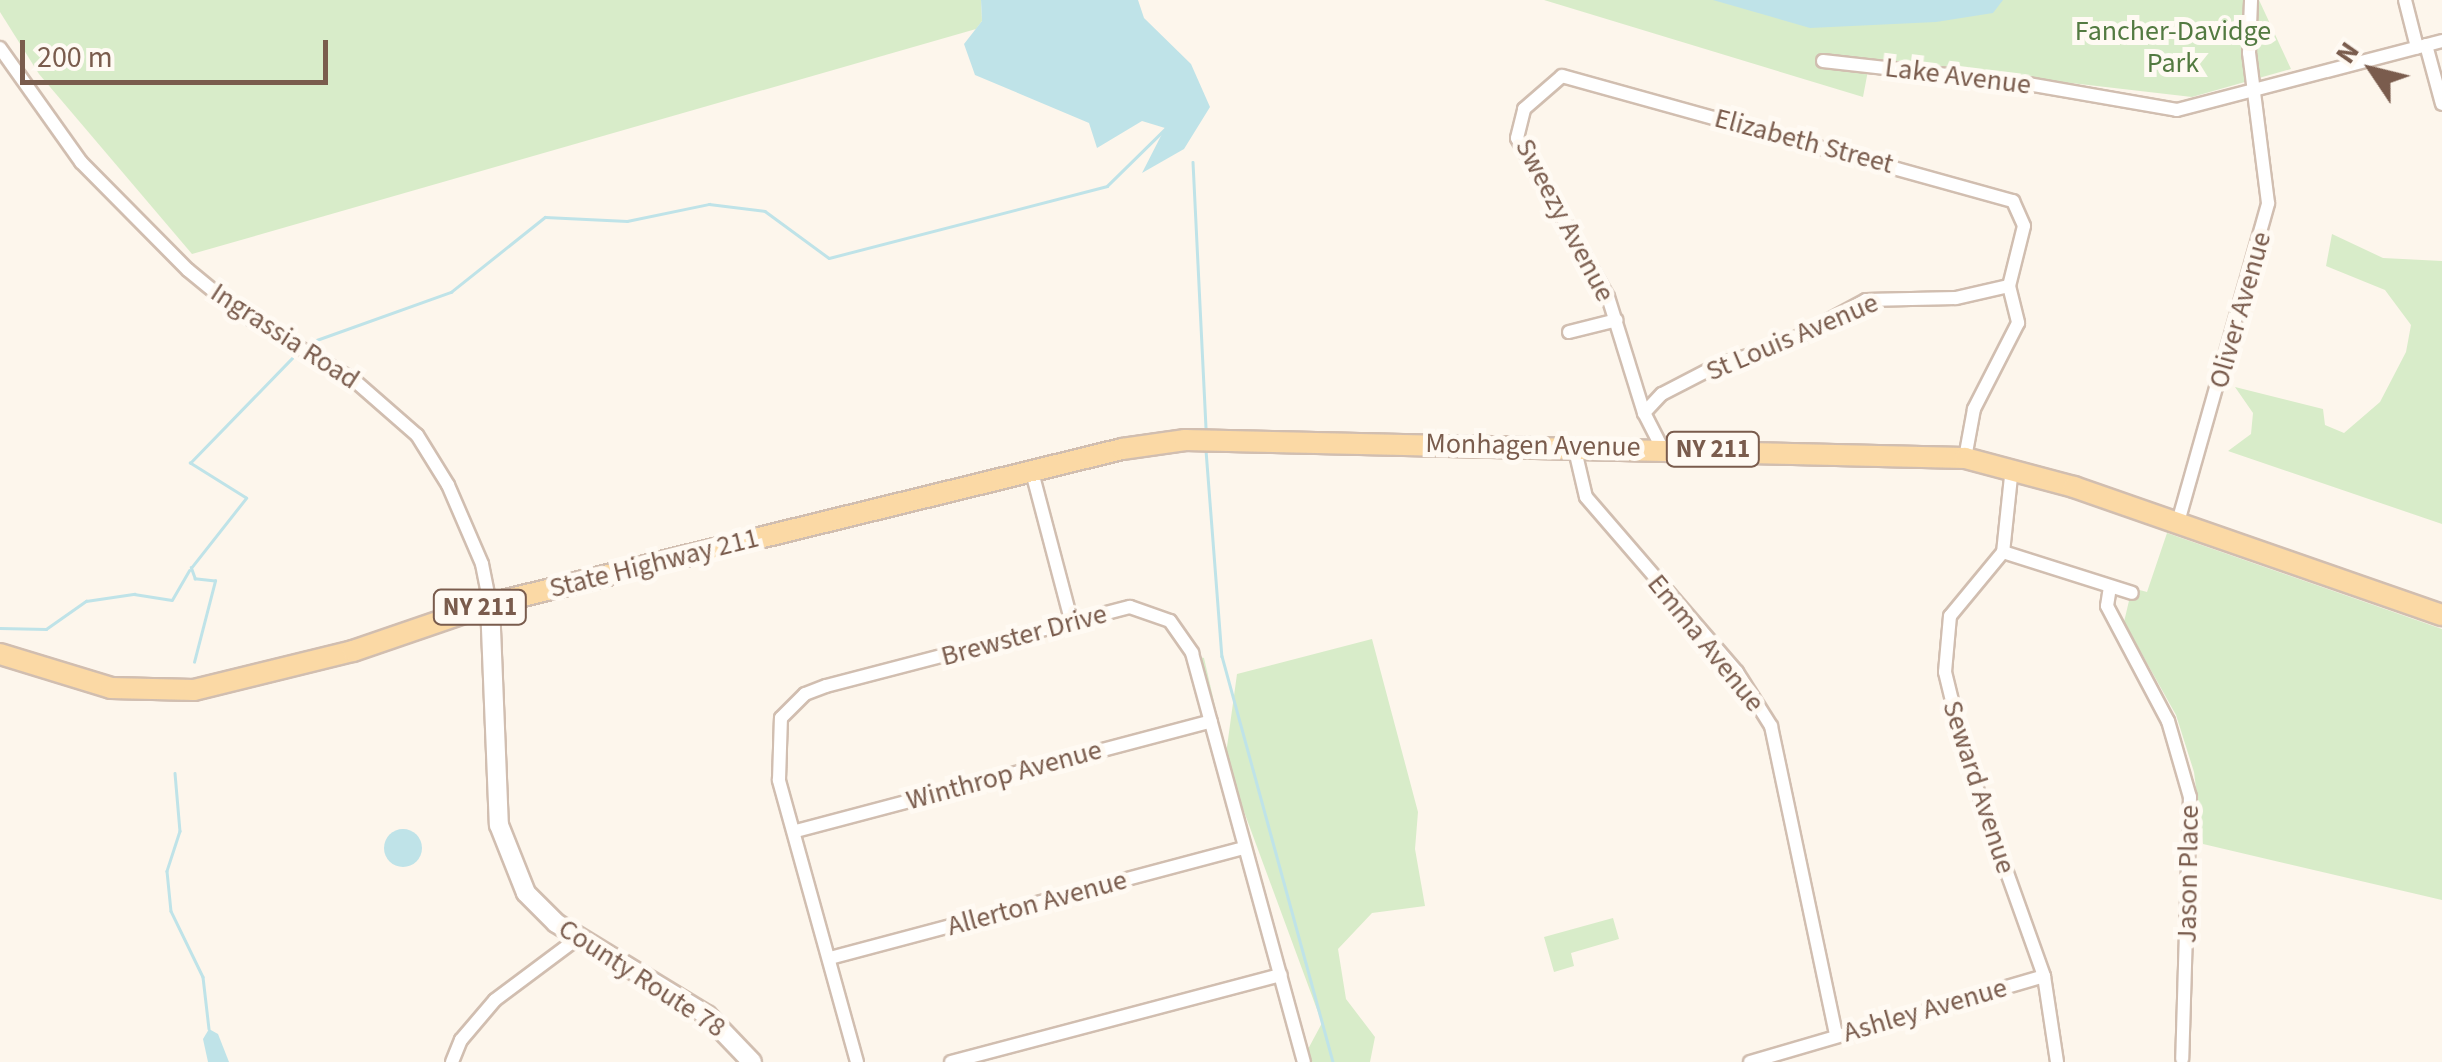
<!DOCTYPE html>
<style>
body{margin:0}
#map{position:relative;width:2442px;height:1062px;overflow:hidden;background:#fdf6ec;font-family:"Source Sans 3",sans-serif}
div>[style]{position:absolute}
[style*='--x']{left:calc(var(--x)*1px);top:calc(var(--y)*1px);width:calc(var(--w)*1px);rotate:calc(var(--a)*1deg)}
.green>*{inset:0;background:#d8ecc9}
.water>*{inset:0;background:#bfe3e8}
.round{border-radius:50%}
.stream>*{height:2.5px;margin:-1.25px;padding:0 1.25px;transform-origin:1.25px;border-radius:1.25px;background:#bfe3e8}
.roads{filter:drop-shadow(2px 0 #d1beb0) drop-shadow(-2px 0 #d1beb0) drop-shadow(0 2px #d1beb0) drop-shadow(0 -2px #d1beb0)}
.street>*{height:12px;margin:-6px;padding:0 6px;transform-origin:6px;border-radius:6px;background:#fff}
.secondary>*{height:18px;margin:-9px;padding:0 9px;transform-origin:9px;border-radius:9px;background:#fff}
.primary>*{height:20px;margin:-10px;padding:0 10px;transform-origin:10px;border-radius:10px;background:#fbd9a5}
span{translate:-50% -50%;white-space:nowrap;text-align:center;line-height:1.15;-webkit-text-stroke:10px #fffaf3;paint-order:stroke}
.shield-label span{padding:2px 8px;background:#fffaf3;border:2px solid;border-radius:8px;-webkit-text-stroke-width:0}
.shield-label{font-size:25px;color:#7a5c4d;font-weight:700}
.park-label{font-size:28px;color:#537a41}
.street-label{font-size:28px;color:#7a5c4d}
.north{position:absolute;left:2322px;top:20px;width:100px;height:100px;-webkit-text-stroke:8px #fffaf3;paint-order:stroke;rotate:305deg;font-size:28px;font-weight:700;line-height:40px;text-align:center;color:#7a5c4d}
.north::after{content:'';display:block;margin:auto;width:35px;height:45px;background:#7a5c4d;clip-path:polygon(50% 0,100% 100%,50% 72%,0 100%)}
.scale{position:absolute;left:20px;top:40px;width:308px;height:45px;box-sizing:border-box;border:5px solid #7a5c4d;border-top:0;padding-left:12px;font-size:30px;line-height:35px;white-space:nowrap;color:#7a5c4d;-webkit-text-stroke:8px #fffaf3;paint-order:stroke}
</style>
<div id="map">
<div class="green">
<div style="clip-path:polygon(0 0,981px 0,982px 21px,976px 29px,192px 254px,39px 74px,0 12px)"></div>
<div style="clip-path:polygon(1544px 0,2259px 0,2291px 69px,2192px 97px,1870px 60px,1863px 97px)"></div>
<div style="clip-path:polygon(2332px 234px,2383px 258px,2442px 261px,2442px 524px,2228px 451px,2251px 434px,2253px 413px,2235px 387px,2323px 409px,2325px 425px,2344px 433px,2380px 402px,2406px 352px,2411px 325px,2385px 290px,2326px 266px)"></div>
<div style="clip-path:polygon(2167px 533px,2442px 629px,2442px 900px,2203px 844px,2194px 772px,2176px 715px,2124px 622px,2132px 588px,2147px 592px)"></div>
<div style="clip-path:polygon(evenodd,1372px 639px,1418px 812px,1415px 849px,1425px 906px,1372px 913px,1338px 949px,1346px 999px,1375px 1037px,1370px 1062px,1300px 1062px,1196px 656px,1204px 658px,1226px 754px,1237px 674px,1372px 639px,1239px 798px,1322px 1023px,1307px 1051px,1306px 1051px,1239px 798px)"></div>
<div style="clip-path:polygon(1613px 918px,1619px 939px,1571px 953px,1574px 966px,1554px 972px,1544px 937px)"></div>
</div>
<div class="water">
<div style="clip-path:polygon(981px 0,1138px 0,1144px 18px,1191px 64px,1210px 107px,1184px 149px,1142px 173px,1165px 128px,1142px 121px,1097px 148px,1089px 123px,975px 75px,964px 44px,982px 21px)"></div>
<div style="clip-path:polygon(1713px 0,2003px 0,1993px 13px,1936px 22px,1810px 28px)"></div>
<div class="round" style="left:384px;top:829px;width:38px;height:38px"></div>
<div style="clip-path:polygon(209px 1029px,218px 1034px,229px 1062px,208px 1062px,203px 1039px)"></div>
</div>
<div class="stream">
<div style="--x:1193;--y:162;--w:268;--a:87.2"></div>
<div style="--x:311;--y:342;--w:149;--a:-19.7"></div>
<div style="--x:451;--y:292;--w:120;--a:-38.6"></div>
<div style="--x:545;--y:217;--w:82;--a:2.8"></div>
<div style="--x:627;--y:221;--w:84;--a:-11.7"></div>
<div style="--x:709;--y:204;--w:56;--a:7.1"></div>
<div style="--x:765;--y:211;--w:79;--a:36.3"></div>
<div style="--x:829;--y:258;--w:287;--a:-14.5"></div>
<div style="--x:1107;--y:186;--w:83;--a:-44.5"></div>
<div style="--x:1206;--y:450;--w:207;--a:85.6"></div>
<div style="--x:1222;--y:656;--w:421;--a:74.7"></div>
<div style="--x:0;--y:628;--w:46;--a:1.2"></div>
<div style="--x:46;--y:629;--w:49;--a:-35"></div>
<div style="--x:86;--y:601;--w:49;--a:-8.3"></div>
<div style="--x:134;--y:594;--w:38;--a:9"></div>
<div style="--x:172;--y:600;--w:34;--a:-60"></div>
<div style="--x:194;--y:662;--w:84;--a:-75.5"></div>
<div style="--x:215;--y:581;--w:20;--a:-174"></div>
<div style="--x:195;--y:579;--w:12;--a:-110"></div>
<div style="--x:191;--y:568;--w:89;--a:-51.8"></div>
<div style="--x:246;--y:498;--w:66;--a:-148"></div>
<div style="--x:190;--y:463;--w:146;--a:-45.8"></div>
<div style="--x:175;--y:773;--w:58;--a:85.1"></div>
<div style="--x:180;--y:831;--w:42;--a:108"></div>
<div style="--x:167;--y:871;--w:40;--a:84.3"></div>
<div style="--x:171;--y:911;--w:73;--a:64.1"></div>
<div style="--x:203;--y:977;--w:52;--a:83.4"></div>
</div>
<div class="roads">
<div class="street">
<div style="--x:2405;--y:0;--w:49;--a:75.7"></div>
<div style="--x:2426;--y:45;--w:61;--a:74.8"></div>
<div style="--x:0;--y:48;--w:140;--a:54.6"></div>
<div style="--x:81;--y:162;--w:152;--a:45.3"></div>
<div style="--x:188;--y:270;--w:66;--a:39.5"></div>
<div style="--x:239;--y:312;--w:135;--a:30.7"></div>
<div style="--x:355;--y:381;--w:82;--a:41.1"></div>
<div style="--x:417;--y:435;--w:59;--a:58.2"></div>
<div style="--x:448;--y:485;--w:86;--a:66.7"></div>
<div style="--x:482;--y:564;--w:41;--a:78.7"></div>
<div style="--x:1823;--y:61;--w:206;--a:6.4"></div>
<div style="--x:2028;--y:84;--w:151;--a:9.9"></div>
<div style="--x:2177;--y:110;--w:274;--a:-14.6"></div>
<div style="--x:1569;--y:332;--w:49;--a:-14"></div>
<div style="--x:1644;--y:413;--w:26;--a:-47"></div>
<div style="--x:1662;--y:394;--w:65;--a:-27.3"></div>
<div style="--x:1720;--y:364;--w:61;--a:-16.1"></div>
<div style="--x:1779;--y:347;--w:99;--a:-28.4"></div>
<div style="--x:1866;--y:300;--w:90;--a:-1.3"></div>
<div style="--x:1956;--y:298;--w:54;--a:-12.8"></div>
<div style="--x:1574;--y:446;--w:52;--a:76.8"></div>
<div style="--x:1586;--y:497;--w:231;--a:49.2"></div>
<div style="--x:1737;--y:672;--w:64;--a:57.8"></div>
<div style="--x:1771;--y:726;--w:315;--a:78.1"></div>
<div style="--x:1662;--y:448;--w:39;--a:-117"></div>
<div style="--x:1644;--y:413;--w:121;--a:-107.2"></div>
<div style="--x:1608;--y:297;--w:183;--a:-119.8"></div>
<div style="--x:1517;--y:138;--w:30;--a:-76"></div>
<div style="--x:1524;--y:109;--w:50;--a:-41"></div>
<div style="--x:1562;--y:76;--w:468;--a:15.5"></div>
<div style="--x:2013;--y:201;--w:27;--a:66"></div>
<div style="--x:2024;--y:226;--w:62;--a:104"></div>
<div style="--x:2009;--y:286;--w:38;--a:76"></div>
<div style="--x:2018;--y:323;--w:97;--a:117.1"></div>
<div style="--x:1974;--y:409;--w:50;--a:100.4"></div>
<div style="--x:2012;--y:467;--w:85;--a:96"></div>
<div style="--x:2003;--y:552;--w:83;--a:129.6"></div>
<div style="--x:1950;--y:616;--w:56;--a:95.1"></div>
<div style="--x:1945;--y:672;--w:89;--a:76.3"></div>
<div style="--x:1966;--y:758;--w:232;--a:70.3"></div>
<div style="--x:2044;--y:976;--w:87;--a:81.4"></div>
<div style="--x:1032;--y:472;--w:156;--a:75.2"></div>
<div style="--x:2178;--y:522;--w:331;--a:-74.2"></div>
<div style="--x:2268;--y:203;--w:151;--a:-97.2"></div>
<div style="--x:2249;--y:53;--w:53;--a:-87.8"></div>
<div style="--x:2003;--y:552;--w:135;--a:17.6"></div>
<div style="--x:2110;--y:587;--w:19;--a:99"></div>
<div style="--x:2107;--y:606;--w:130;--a:62.1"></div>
<div style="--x:2168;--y:721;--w:79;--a:73.9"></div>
<div style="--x:2190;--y:797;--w:262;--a:91.7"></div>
<div style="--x:796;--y:831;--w:429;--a:-14.8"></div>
<div style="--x:830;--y:958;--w:428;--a:-14.9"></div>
<div style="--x:452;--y:1062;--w:24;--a:-68"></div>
<div style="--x:461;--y:1040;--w:52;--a:-49.6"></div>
<div style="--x:495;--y:1000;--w:104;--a:-36.8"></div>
<div style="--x:857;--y:1062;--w:293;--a:-105.5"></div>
<div style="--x:779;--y:780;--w:62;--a:-88.2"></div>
<div style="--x:781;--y:718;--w:34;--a:-45"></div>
<div style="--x:805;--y:694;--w:22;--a:-21"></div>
<div style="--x:826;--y:686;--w:314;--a:-14.6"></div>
<div style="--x:1130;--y:607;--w:42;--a:19.3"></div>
<div style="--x:1170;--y:621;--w:39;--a:55"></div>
<div style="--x:1192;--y:653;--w:424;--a:74.7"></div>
<div style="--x:951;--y:1062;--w:341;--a:-14.8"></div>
<div style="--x:1750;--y:1062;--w:306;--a:-16.3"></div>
</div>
<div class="secondary">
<div style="--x:490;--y:604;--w:221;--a:87.7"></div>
<div style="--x:499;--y:825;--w:73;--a:68.3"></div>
<div style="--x:526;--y:893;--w:42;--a:45"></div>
<div style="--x:556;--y:923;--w:177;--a:31.4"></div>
<div style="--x:707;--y:1015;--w:65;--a:46.2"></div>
</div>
<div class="primary">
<div style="--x:0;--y:654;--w:116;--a:17"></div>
<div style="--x:111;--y:688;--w:83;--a:1.4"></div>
<div style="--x:194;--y:690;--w:164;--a:-13.8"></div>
<div style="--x:353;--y:651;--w:145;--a:-18.9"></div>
<div style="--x:490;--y:604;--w:651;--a:-13.78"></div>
<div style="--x:1122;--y:449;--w:64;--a:-8.1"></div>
<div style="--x:1185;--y:440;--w:780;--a:1.32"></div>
<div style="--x:1965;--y:458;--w:113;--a:14.9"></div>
<div style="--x:2074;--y:487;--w:390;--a:19.2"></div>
</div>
</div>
<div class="shield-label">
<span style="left:1713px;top:449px">NY 211</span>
<span style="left:480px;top:607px">NY 211</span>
</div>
<div class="park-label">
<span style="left:2173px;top:47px">Fancher-Davidge<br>Park</span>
</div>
<div class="street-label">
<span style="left:1958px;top:76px;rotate:7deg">Lake Avenue</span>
<span style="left:1804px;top:141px;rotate:15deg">Elizabeth Street</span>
<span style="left:1565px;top:220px;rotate:62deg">Sweezy Avenue</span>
<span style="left:2240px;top:310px;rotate:-74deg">Oliver Avenue</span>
<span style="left:285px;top:336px;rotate:33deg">Ingrassia Road</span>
<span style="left:1792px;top:337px;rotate:-23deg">St Louis Avenue</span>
<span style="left:1533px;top:445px;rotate:1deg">Monhagen Avenue</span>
<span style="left:654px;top:563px;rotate:-14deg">State Highway 211</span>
<span style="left:1024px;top:635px;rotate:-15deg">Brewster Drive</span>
<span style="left:1706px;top:643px;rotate:51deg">Emma Avenue</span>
<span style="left:1004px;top:775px;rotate:-15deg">Winthrop Avenue</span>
<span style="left:1979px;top:787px;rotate:72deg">Seward Avenue</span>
<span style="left:2188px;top:874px;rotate:-89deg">Jason Place</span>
<span style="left:1037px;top:903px;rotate:-15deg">Allerton Avenue</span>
<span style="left:642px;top:978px;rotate:33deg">County Route 78</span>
<span style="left:1925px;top:1010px;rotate:-16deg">Ashley Avenue</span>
</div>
<div class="north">N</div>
<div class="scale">200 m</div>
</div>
